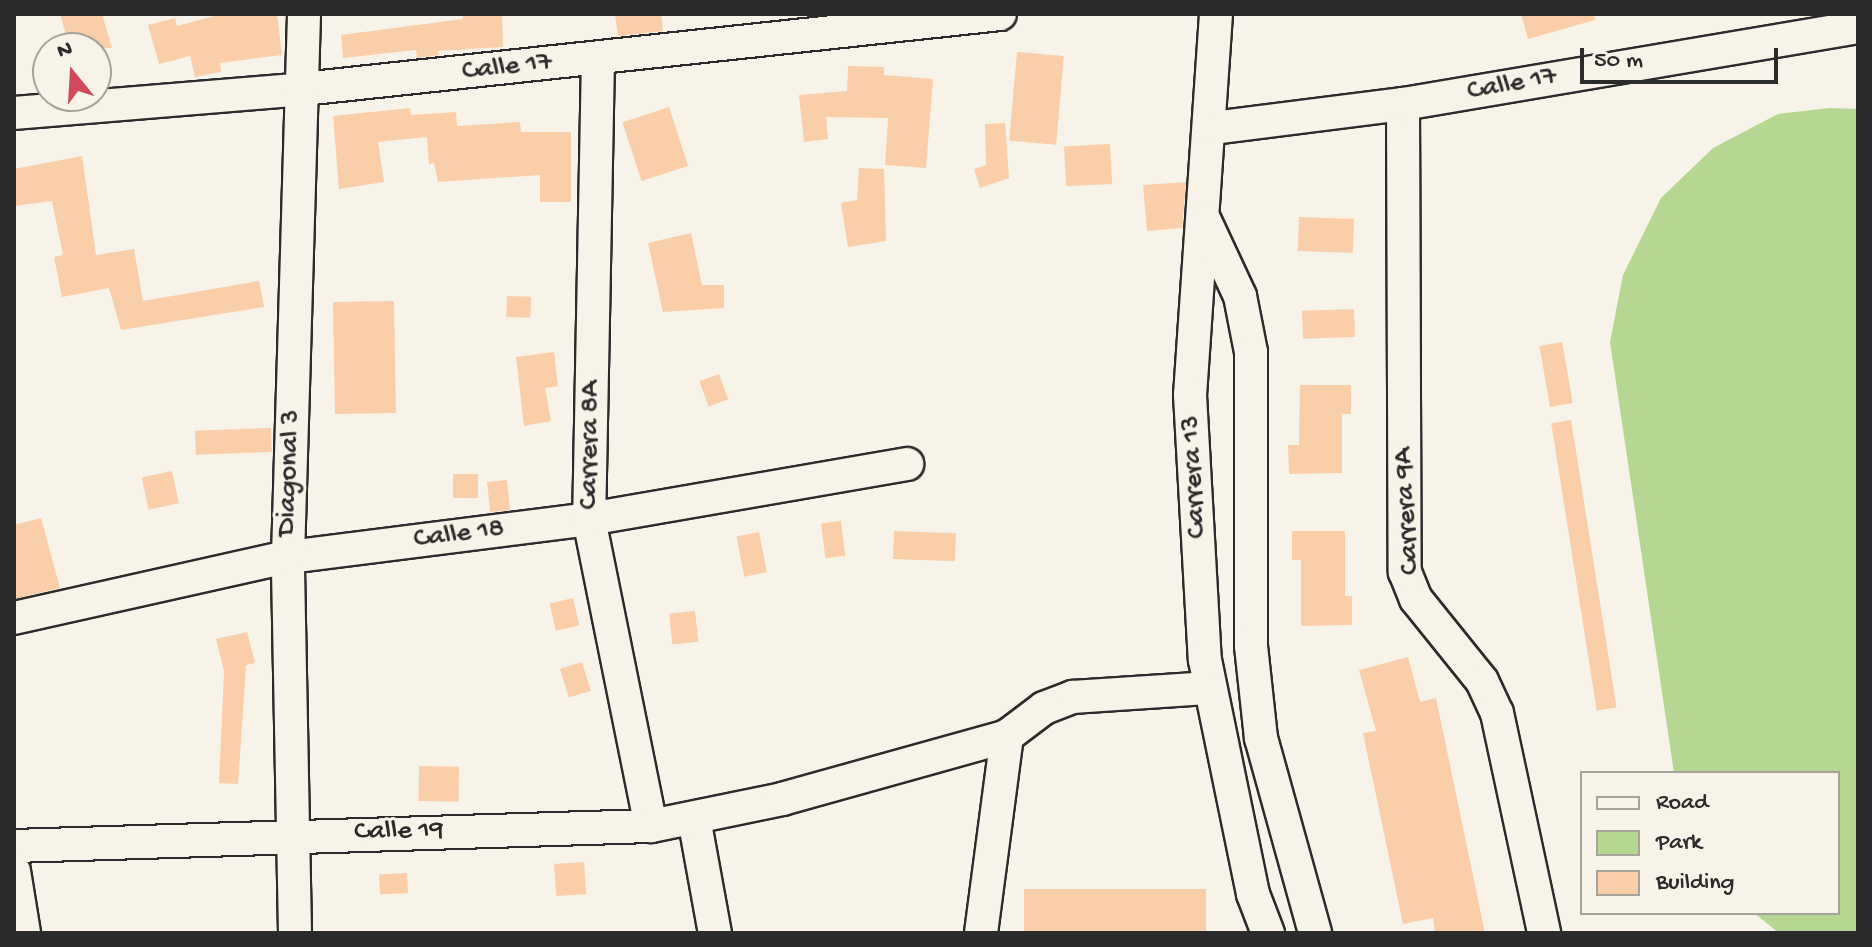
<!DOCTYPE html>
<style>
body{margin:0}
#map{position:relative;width:1872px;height:947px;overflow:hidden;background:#f7f3e8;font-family:"Gochi Hand",sans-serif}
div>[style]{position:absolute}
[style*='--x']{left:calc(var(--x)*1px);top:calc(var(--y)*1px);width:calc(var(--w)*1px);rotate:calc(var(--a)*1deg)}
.green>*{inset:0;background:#b6d791}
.building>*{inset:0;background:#f9cea8;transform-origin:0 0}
.roads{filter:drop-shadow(2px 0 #2b2b2b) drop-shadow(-2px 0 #2b2b2b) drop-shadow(0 2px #2b2b2b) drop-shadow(0 -2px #2b2b2b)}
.minor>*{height:32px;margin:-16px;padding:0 16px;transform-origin:16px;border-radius:16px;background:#f7f3e8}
span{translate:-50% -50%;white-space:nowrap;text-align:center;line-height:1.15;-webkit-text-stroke:6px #f7f3e8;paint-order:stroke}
.street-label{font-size:28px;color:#2b2b2b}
.frame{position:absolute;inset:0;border:16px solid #2b2b2b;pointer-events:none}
.legend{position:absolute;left:1580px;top:771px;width:260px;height:144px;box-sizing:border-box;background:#f7f3e8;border:2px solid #a5a39c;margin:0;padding:10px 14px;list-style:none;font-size:24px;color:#2b2b2b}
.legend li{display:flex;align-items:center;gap:16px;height:40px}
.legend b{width:40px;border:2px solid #a5a39c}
.north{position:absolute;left:32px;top:32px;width:80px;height:80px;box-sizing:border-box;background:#f7f3e8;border:2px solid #a5a39c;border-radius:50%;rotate:342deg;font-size:22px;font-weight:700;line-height:32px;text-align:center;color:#2b2b2b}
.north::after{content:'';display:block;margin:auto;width:28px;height:36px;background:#d1495b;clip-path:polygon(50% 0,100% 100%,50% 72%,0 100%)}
.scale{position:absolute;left:1580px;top:48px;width:198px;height:36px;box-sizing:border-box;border:4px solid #2b2b2b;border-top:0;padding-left:10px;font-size:24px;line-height:28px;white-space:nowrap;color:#2b2b2b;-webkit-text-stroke:6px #f7f3e8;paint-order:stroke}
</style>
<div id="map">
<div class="green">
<div style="clip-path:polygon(1829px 108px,1858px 109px,1858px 933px,1779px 933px,1754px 913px,1838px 913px,1838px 773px,1674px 773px,1610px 342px,1623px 275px,1661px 198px,1713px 148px,1778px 114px)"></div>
</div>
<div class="building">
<div style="clip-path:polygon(60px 14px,102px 14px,112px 48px,70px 48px)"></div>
<div style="clip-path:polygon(222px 14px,277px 14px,282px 55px,220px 63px,221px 72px,195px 77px,190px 56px,159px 64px,148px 25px,175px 18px,177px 26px)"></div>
<div style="clip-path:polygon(463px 14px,502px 14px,503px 47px,438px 51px,439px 55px,417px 58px,416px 50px,343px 58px,341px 35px,463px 19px)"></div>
<div style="clip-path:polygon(615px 14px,661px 14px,663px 31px,618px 36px)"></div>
<div style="clip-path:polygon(1521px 14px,1594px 14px,1595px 20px,1528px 39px)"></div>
<div style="left:1017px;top:52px;width:47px;height:89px;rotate:5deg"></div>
<div style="clip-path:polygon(848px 66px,884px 67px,884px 75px,933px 79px,926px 168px,885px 165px,888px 118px,826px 117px,828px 139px,804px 142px,799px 95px,847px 91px)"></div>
<div style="left:669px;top:107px;width:62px;height:49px;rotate:72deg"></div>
<div style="clip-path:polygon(410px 108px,411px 115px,456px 112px,457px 126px,520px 122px,521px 132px,571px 132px,571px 202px,540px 202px,540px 175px,438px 182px,434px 163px,429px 164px,427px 137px,378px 142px,384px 182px,339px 189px,333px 116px)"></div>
<div style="clip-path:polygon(1005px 123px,1009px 178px,980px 188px,974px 169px,986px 165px,985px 124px)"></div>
<div style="left:1110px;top:144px;width:40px;height:46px;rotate:87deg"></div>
<div style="clip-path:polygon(82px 156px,96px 255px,134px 249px,143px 301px,259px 281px,264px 307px,121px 330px,109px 288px,62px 297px,54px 257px,63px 255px,52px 201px,14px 206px,14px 169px)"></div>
<div style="clip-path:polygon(859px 168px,884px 169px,886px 241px,848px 247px,841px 203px,857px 200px)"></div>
<div style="clip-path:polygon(1186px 182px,1182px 228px,1147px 231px,1143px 185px)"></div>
<div style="left:1299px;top:217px;width:55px;height:34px;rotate:2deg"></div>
<div style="clip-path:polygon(691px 233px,702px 285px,724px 285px,724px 308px,663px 312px,648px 243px)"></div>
<div style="left:507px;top:296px;width:24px;height:21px;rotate:2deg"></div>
<div style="left:394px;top:301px;width:112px;height:61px;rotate:89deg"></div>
<div style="left:1354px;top:309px;width:28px;height:52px;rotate:88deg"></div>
<div style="left:1562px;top:342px;width:62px;height:23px;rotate:80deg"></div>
<div style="clip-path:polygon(554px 352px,558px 386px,545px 388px,551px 421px,524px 426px,516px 357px)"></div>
<div style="left:719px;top:374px;width:27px;height:21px;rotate:70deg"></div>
<div style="clip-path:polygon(1300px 385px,1351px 385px,1351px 414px,1342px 414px,1342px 473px,1289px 474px,1288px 445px,1299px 445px)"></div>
<div style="left:1571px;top:420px;width:291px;height:20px;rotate:81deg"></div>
<div style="left:271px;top:428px;width:24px;height:76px;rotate:88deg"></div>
<div style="left:172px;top:471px;width:33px;height:31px;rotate:78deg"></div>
<div style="left:453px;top:474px;width:25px;height:24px"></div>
<div style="left:507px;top:480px;width:30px;height:20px;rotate:84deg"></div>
<div style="clip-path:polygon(41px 518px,60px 588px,14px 599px,14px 525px)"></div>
<div style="left:841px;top:521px;width:35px;height:20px;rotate:83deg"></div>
<div style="left:894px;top:531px;width:62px;height:28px;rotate:2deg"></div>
<div style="clip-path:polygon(1292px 531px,1345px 531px,1345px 596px,1352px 596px,1352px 625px,1301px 626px,1301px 560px,1292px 560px)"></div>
<div style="left:759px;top:532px;width:41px;height:23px;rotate:79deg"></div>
<div style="left:573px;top:598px;width:28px;height:24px;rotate:77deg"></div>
<div style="left:695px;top:611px;width:31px;height:26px;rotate:84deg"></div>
<div style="clip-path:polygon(247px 632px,255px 663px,246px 665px,238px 784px,219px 783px,224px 671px,216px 639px)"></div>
<div style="clip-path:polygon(1408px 657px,1420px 702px,1436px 698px,1485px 933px,1435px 933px,1433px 918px,1403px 924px,1363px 733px,1376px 731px,1359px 670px)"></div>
<div style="left:582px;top:662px;width:30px;height:23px;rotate:73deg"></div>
<div style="left:419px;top:766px;width:40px;height:35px;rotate:1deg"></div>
<div style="left:584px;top:862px;width:32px;height:30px;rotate:86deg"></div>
<div style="left:407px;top:873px;width:20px;height:28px;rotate:87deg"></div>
<div style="left:1024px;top:889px;width:182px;height:44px"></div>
</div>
<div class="roads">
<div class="minor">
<div style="--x:1216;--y:14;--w:382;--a:93.9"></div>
<div style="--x:1190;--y:395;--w:265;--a:86.8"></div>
<div style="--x:1205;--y:660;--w:239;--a:78.4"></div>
<div style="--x:1253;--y:894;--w:42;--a:69"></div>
<div style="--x:598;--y:58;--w:461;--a:91.1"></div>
<div style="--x:589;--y:519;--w:313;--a:78.6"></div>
<div style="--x:1403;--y:104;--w:468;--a:89.8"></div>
<div style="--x:1405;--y:572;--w:29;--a:68"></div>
<div style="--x:1416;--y:599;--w:105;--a:51.2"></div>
<div style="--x:1482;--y:681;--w:35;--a:65"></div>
<div style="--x:1497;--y:713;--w:225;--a:77.9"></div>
<div style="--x:14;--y:113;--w:290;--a:-4.7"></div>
<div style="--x:303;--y:89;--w:701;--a:-6.14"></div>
<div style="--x:1212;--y:128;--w:193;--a:-7.2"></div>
<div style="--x:1403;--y:104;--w:461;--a:-9.6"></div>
<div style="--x:1205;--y:221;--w:83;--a:65"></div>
<div style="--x:1240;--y:296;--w:57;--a:78.9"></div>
<div style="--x:1251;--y:352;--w:294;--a:90"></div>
<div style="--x:1251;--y:646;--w:93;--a:83.8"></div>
<div style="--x:1261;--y:738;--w:202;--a:74.5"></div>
<div style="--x:14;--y:618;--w:281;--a:-12.6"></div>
<div style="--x:288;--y:557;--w:303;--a:-7.2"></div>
<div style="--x:589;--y:519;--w:323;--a:-9.8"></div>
<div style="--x:694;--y:818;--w:117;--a:79.7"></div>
<div style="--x:14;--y:846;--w:637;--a:-1.8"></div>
<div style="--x:651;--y:826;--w:134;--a:-11.6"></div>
<div style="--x:782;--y:799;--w:234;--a:-15.6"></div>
<div style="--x:1007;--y:736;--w:46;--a:-37.1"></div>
<div style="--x:1044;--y:708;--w:31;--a:-21"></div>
<div style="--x:1073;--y:697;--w:137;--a:-3.8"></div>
<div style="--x:14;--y:871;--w:63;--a:80.8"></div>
<div style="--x:295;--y:933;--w:376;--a:-91.1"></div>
<div style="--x:288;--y:557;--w:543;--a:-88.31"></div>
<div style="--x:981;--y:933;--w:199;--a:-82.5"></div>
</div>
</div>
<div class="street-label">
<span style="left:507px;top:68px;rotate:-6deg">Calle 17</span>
<span style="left:1512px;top:85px;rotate:-10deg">Calle 17</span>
<span style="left:591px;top:445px;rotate:-89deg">Carrera 8A</span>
<span style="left:290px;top:473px;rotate:-88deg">Diagonal 3</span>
<span style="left:1195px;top:477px;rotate:-93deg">Carrera 13</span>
<span style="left:1408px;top:511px;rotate:-93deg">Carrera 9A</span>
<span style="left:459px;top:535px;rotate:-7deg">Calle 18</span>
<span style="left:399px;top:832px;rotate:-1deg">Calle 19</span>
</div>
<div class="frame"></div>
<ul class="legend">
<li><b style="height:10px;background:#f7f3e8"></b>Road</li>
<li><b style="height:22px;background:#b6d791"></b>Park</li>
<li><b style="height:22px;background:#f9cea8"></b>Building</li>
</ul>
<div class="north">N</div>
<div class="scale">50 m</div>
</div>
